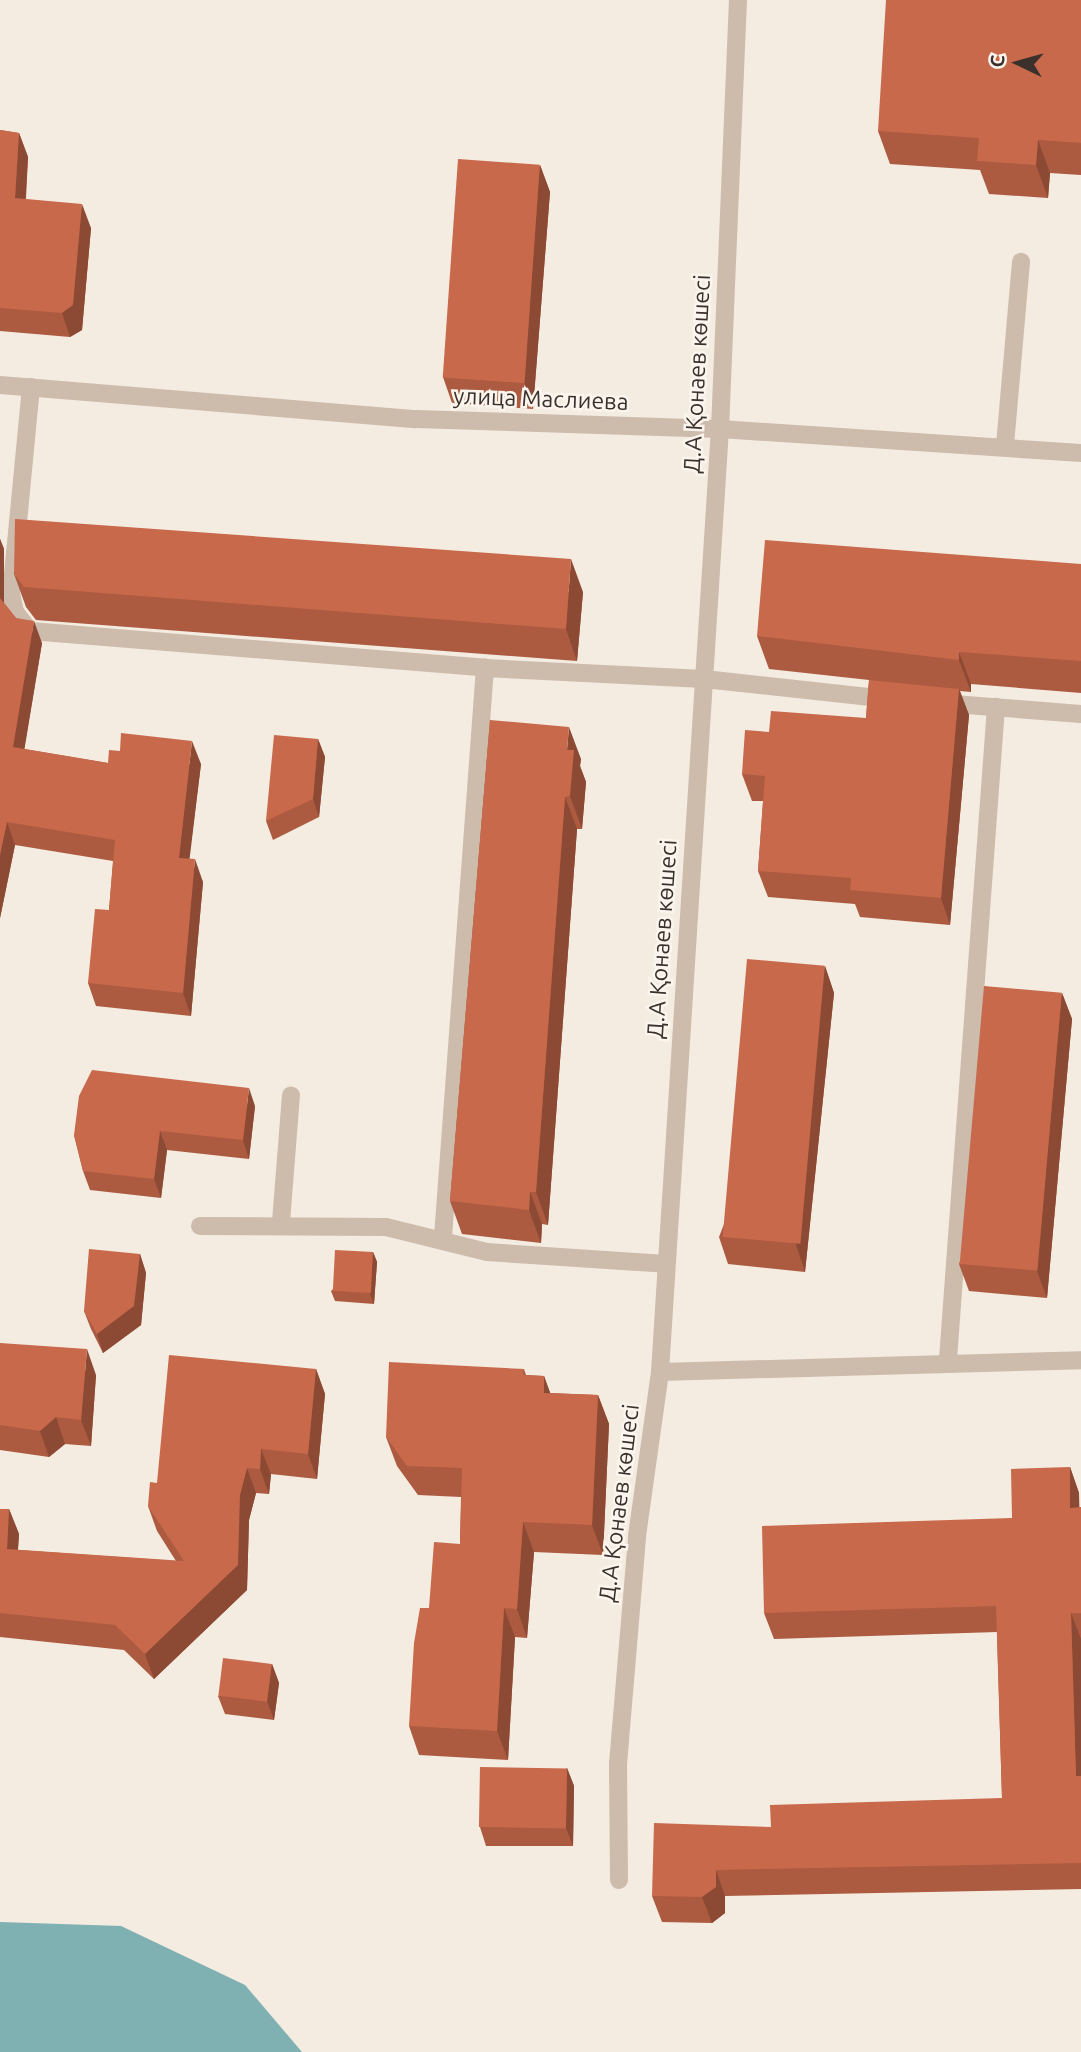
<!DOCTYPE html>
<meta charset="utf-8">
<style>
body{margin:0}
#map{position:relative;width:1081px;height:2052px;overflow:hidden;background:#f4ebe1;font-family:Ubuntu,sans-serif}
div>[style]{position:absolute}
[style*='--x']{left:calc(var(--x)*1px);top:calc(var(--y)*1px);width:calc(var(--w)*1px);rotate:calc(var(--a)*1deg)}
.water>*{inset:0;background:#7fb0b2}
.service>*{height:18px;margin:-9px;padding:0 9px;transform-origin:9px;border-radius:9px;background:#cdbbac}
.minor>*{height:18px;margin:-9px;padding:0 9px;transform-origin:9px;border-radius:9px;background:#cdbbac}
.wall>*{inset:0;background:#ac5a40}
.shaded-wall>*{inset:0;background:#8c4a34}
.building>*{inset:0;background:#c8694b;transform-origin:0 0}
span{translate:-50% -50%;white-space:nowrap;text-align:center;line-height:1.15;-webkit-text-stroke:5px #fbf5ee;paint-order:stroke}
.street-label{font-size:23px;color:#3b302b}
.north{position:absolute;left:983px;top:28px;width:70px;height:70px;-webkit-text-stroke:5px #fbf5ee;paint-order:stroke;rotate:275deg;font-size:19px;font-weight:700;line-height:28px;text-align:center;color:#3b302b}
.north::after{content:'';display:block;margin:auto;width:24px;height:32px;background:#3b302b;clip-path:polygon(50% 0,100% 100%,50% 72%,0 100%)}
</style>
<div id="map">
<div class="water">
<div style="clip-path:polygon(0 1922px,121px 1926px,245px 1985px,302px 2052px,0 2052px)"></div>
</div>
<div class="service">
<div style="--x:1005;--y:445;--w:184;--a:-85"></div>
<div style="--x:281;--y:1222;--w:127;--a:-85.5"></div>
<div style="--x:200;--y:1226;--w:186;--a:0.3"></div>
<div style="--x:386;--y:1227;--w:104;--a:13.9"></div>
<div style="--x:487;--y:1252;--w:179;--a:3.8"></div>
<div style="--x:443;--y:1237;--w:571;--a:-85.78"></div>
<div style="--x:948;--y:1359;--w:654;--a:-85.79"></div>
</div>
<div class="minor">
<div style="--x:0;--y:385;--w:417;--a:4.7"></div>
<div style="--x:416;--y:419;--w:304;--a:1.9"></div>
<div style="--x:720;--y:429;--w:362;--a:3.8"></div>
<div style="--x:31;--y:387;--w:207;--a:95.5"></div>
<div style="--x:11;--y:593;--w:19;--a:78"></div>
<div style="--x:15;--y:612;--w:24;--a:52"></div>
<div style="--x:30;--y:631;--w:457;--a:4.6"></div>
<div style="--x:485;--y:668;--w:219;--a:2.9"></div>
<div style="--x:704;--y:679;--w:186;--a:6.2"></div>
<div style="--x:941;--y:703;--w:140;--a:4.5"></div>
<div style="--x:660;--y:1372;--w:421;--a:-1.6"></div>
<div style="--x:619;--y:1880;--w:116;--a:-90.5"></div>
<div style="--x:618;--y:1764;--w:229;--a:-85.2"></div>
<div style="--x:637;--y:1536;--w:166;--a:-82"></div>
<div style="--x:660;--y:1372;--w:945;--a:-86.36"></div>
<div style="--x:720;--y:429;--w:429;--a:-87.6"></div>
</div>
<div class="wall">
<div style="clip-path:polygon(1081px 0,1081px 175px,1050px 173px,1048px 198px,989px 194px,980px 170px,890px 164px,878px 131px)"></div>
<div style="clip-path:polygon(0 130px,19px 133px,28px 157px,26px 199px,91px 228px,82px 330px,70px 337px,0 331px)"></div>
<div style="clip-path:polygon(540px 165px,550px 192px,533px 409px,452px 403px,443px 377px)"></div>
<div style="clip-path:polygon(0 539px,4px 549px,4px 603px,16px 618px,42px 643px,24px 749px,108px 763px,201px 764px,189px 859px,203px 882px,191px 1016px,96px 1006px,88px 983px,109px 910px,113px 861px,15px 845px,0 918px)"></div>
<div style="clip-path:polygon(1081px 564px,1081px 693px,971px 684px,971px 692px,960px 691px,969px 715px,950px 925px,860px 917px,855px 904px,768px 897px,758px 871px,763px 801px,752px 801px,742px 774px,769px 732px,866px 718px,869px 680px,769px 669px,757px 636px)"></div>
<div style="clip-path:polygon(14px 574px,583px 592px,577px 661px,36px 620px,26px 607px)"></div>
<div style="clip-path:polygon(490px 720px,581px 759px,580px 766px,586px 782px,582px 829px,577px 829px,548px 1225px,542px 1224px,541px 1243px,462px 1234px,450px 1201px)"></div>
<div style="clip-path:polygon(318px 739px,325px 757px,319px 817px,273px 840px,266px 821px)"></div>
<div style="clip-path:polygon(825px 966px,834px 993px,805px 1272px,728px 1264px,719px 1237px)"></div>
<div style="clip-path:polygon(1062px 993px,1072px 1019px,1047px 1298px,969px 1291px,959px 1264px)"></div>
<div style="clip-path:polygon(255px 1106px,249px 1159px,167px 1150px,161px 1198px,90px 1190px,83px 1171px,74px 1135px)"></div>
<div style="clip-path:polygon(373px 1252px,377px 1262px,374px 1304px,335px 1301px,331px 1291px)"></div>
<div style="clip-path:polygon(140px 1254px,146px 1273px,141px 1325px,103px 1353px,91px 1329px,84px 1311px)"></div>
<div style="clip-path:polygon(0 1343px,96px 1375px,91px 1446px,65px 1444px,49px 1457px,0 1450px)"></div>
<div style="clip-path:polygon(316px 1369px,325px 1394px,317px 1479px,271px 1474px,269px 1494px,256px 1493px,249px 1520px,247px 1590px,154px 1679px,124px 1650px,0 1637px,0 1509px,9px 1509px,19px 1534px,18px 1550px,176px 1561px,157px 1531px,148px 1506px,157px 1483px)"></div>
<div style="clip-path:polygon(524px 1369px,526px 1375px,544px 1376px,550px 1393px,598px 1395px,609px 1424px,603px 1555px,534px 1552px,527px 1638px,515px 1637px,508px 1760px,419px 1755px,409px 1726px,460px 1544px,461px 1497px,418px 1495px,397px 1466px,386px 1437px)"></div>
<div style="clip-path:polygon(1070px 1467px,1079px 1493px,1079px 1507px,1081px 1507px,1081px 1889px,725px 1896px,725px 1913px,712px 1923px,662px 1922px,652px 1896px,771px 1827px,1002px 1798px,997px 1632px,774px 1639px,764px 1613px,1012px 1518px)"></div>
<div style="clip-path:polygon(272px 1664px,279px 1683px,274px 1720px,225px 1714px,218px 1696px)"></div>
<div style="clip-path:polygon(567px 1768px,574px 1786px,573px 1846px,486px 1846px,480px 1827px)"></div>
</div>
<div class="shaded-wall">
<div style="clip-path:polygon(19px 133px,28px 157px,24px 222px,15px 198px)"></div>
<div style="clip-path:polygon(1038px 140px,1050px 173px,1048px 198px,1036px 165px)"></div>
<div style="clip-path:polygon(540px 165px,550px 192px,533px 409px,524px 383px)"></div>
<div style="clip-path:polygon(82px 204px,91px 228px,82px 330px,70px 337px,62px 313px)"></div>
<div style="clip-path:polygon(0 539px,4px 549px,4px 615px,0 604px)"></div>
<div style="clip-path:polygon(571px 559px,583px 592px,577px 661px,566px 629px)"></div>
<div style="clip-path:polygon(34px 621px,42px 643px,21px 770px,13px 747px)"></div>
<div style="clip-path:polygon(959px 652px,971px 684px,971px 692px,959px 660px)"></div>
<div style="clip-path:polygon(959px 689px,969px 715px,950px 925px,941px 898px)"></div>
<div style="clip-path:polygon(569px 727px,581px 759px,580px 766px,586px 782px,582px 829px,570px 796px,567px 750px)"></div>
<div style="clip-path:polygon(318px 739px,325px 757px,319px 817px,313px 799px)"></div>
<div style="clip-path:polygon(192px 741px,201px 764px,187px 880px,179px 858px)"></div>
<div style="clip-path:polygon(565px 797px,577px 829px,548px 1225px,536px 1192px)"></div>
<div style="clip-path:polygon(7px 822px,15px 845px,0 918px,0 855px)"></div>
<div style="clip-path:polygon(195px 859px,203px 882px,191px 1016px,183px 993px)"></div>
<div style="clip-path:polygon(825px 966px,834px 993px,805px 1272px,796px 1245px)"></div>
<div style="clip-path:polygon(1062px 993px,1072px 1019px,1047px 1298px,1037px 1271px)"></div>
<div style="clip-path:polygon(249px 1088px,255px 1106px,249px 1159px,243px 1140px)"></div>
<div style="clip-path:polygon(160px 1131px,167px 1150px,161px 1198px,154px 1179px)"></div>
<div style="clip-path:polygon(530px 1192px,542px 1224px,541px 1243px,529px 1210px)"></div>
<div style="clip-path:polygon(373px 1252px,377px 1262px,374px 1304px,370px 1294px)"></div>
<div style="clip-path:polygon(140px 1254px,146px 1273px,141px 1325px,103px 1353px,97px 1334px)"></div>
<div style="clip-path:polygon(87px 1349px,96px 1375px,91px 1446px,81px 1420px)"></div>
<div style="clip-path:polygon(316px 1369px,325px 1394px,317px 1479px,308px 1454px)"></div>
<div style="clip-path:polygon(544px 1376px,555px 1406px,544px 1393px)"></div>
<div style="clip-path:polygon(598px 1395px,609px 1424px,603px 1555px,592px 1525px)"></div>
<div style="clip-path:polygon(56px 1417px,65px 1444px,49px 1457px,40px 1431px)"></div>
<div style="clip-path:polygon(261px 1449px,271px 1474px,269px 1494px,260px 1469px)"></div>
<div style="clip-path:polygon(1070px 1467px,1079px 1493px,1080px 1534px,1070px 1508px)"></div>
<div style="clip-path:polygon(247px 1468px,256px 1493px,249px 1520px,247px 1590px,154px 1679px,145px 1654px,240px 1495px)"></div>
<div style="clip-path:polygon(9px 1509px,19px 1534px,16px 1574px,7px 1549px)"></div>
<div style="clip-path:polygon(523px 1522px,534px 1552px,527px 1638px,517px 1609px)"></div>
<div style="clip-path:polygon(504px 1608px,515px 1637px,508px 1760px,497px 1731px)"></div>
<div style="clip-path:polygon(1071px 1613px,1081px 1639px,1081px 1788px,1076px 1776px)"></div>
<div style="clip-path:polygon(272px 1664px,279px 1683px,274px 1720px,267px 1701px)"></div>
<div style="clip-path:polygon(567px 1768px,574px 1786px,573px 1846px,566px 1828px)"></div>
<div style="clip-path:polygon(716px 1870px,725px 1896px,725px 1913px,712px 1923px,702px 1897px)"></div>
</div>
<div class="building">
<div style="clip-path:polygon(886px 0,1081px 0,1081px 143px,1038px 140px,1036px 165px,977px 161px,979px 138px,878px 131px)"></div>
<div style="clip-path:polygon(0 130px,19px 133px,15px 198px,82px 204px,73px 305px,62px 313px,0 308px)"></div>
<div style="left:458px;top:159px;width:82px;height:219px;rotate:4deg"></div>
<div style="clip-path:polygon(15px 519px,571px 559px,566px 629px,24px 587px,14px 574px)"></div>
<div style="clip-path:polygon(765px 540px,1081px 564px,1081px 661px,959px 652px,959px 660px,757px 636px)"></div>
<div style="clip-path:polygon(0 598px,16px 618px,34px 621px,13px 747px,108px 763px,109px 750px,120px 751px,121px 733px,192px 741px,179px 858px,195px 859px,183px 993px,88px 983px,95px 909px,109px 910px,115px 840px,7px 822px,0 855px)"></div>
<div style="clip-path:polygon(869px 680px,959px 689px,941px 898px,850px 890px,851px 878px,758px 871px,765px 776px,742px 774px,745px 730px,769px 732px,771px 711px,866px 718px)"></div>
<div style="clip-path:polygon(490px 720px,569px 727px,567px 750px,574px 750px,570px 796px,565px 797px,536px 1192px,530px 1192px,529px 1210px,450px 1201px)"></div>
<div style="clip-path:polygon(274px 735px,318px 739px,313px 799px,266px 821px)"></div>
<div style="left:747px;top:959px;width:78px;height:279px;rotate:5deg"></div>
<div style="left:984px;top:986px;width:78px;height:279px;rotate:5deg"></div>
<div style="clip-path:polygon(92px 1070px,249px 1088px,243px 1140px,160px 1131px,154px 1179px,83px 1171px,74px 1135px,79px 1096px)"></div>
<div style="clip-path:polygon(89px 1249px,140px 1254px,134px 1306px,97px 1334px,84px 1311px)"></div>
<div style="left:335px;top:1250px;width:38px;height:41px;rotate:3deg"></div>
<div style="clip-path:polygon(0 1343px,87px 1349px,81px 1420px,56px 1417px,40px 1431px,0 1425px)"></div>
<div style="clip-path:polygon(169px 1355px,316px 1369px,308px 1454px,261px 1449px,260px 1469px,247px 1468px,240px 1495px,238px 1565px,145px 1654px,115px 1625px,0 1613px,0 1509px,9px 1509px,7px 1549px,184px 1561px,148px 1506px,150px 1482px,157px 1483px)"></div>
<div style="clip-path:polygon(389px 1362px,524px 1369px,523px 1375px,544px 1376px,544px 1393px,598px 1395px,592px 1525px,523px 1522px,517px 1609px,504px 1608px,497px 1731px,409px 1726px,414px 1643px,420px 1608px,429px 1608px,434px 1542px,460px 1544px,462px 1468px,407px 1466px,386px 1437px)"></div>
<div style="clip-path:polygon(1070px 1467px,1070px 1508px,1081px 1507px,1081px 1613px,1071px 1613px,1076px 1776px,1081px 1776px,1081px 1863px,716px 1870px,716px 1887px,702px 1897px,652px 1896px,654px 1823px,771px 1827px,770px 1805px,1002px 1798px,996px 1606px,764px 1613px,762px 1526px,1012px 1518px,1011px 1469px)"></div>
<div style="left:223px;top:1658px;width:49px;height:38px;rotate:7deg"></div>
<div style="left:480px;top:1767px;width:87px;height:60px;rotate:1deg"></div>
</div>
<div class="street-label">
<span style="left:697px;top:374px;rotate:-87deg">Д.А Қонаев көшесі</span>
<span style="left:541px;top:399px;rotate:2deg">улица Маслиева</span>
<span style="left:662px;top:939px;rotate:-86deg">Д.А Қонаев көшесі</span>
<span style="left:619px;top:1503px;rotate:-83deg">Д.А Қонаев көшесі</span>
</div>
<div class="north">С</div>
</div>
